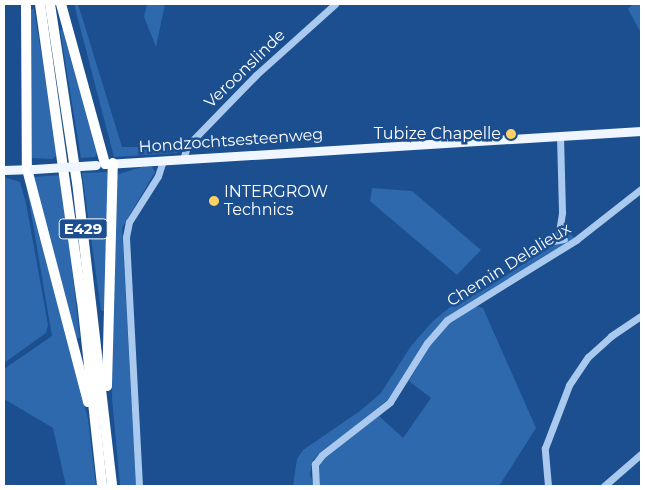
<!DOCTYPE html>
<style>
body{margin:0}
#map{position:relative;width:645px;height:490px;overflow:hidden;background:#1b4f8f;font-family:Montserrat,sans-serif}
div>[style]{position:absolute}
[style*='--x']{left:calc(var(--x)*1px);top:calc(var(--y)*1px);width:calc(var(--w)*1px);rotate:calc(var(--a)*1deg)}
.green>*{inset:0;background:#2e69ad}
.minor>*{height:7px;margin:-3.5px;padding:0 3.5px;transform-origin:3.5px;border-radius:3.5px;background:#a9c9ee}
.major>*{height:9px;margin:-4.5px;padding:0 4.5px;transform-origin:4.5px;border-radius:4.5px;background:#f0f6ff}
.highway>*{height:10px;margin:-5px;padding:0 5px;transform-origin:5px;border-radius:5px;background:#fff}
.major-bridge>*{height:9px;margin:-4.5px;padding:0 4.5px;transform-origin:4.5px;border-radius:4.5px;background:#f0f6ff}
.dots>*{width:14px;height:14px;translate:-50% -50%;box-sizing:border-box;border:2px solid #1b4f8f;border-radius:50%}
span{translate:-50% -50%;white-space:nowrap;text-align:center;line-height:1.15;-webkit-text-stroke:5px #1b4f8f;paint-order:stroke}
.shield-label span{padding:1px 4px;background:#1b4f8f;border:1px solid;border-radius:4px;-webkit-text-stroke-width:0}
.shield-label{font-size:15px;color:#fff;font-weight:700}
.street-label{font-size:16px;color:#fff}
.poi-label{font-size:16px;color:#fff}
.right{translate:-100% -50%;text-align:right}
.left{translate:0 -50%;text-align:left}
.frame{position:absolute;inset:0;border:5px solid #fff;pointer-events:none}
</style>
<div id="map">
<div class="green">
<div style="clip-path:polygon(74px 4px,78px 4px,122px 147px,182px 147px,177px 153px,114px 157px)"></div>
<div style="clip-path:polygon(147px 4px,165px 4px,156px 47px,144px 17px)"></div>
<div style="clip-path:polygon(633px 4px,641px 4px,641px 33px,628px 9px)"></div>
<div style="clip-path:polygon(29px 9px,34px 9px,57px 149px,56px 156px,52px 159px,32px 158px)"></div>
<div style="clip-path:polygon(64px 29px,98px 151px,95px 157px,81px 158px,60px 30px)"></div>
<div style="clip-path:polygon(145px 166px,152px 167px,155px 172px,122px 228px,136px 486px,120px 486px,112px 398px,116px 175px)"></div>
<div style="clip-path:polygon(109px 172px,106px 312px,101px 310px,82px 173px)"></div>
<div style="clip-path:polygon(61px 175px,80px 338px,76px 338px,33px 177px)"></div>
<div style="clip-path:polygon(4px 177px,20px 182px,26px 203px,48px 325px,46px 333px,4px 363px)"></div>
<div style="clip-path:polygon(30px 188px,88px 419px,96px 486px,66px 486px,53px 428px,4px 399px,4px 369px,52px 336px,27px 189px)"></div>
<div style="clip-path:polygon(372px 188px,412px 191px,481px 250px,457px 275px,370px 201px)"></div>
<div style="clip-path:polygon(571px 233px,574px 238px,438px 326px,397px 392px,313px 460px,310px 474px,314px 486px,293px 486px,297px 459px,303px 450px,360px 411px,381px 393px,411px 346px,433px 321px,466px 294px,470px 297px,488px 287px)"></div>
<div style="clip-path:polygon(476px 306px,483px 308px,536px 428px,499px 486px,320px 486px,318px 466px,327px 452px,378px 415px,403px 438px,431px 398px,409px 381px,435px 337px,460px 314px)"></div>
</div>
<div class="minor">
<div style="--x:183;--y:160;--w:15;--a:-74"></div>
<div style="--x:187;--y:146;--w:99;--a:-45.8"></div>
<div style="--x:256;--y:75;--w:106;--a:-41.9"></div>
<div style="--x:553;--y:241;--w:11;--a:-56"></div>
<div style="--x:559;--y:232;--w:20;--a:-81"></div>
<div style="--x:562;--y:212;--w:76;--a:-91.5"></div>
<div style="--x:553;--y:241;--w:11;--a:-10"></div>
<div style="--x:139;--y:486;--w:249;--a:-93"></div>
<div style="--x:126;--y:237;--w:15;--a:-79"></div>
<div style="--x:129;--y:222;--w:54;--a:-57.8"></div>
<div style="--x:158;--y:176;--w:16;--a:-72"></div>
<div style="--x:316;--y:486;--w:22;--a:-93"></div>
<div style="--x:315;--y:464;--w:11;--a:-52"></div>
<div style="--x:322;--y:455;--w:86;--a:-37.9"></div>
<div style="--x:390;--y:402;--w:70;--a:-57.9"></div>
<div style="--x:427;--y:343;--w:30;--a:-49"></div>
<div style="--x:447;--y:320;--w:152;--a:-31.8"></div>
<div style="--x:576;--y:240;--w:83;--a:-38.1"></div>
<div style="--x:548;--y:486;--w:38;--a:-95"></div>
<div style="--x:545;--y:448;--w:67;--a:-69.1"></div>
<div style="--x:569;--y:385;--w:34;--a:-56"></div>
<div style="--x:588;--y:357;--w:31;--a:-42"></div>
<div style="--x:611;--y:336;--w:36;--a:-34"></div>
<div style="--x:604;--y:486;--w:49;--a:-40.9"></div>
</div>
<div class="major">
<div style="--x:106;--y:164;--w:536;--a:-3.53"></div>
<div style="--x:4;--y:170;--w:29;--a:-2"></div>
</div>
<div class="highway">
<div style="--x:26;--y:4;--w:165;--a:89.7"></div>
<div style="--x:27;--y:169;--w:241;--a:75.3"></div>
<div style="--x:40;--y:4;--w:300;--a:82"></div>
<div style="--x:82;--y:301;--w:186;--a:83.8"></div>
<div style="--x:50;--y:4;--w:180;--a:81.4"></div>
<div style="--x:77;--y:182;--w:306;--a:83.4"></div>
<div style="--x:61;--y:4;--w:166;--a:74.6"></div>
<div style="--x:107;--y:386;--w:223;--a:-88.5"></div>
</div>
<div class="major-bridge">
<div style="--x:34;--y:169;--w:62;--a:-3.7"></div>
</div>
<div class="dots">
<div style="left:511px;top:134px;background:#ffd166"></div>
<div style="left:214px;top:201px;background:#ffd166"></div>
</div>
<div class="shield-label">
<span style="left:83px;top:229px">E429</span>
</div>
<div class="street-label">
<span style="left:245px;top:69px;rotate:-44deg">Veroonslinde</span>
<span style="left:231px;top:141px;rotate:-4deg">Hondzochtsesteenweg</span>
<span style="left:509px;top:265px;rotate:-32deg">Chemin Delalieux</span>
</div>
<div class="poi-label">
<span class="right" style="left:501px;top:134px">Tubize Chapelle</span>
<span class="left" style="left:224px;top:201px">INTERGROW<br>Technics</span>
</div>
<div class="frame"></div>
</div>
